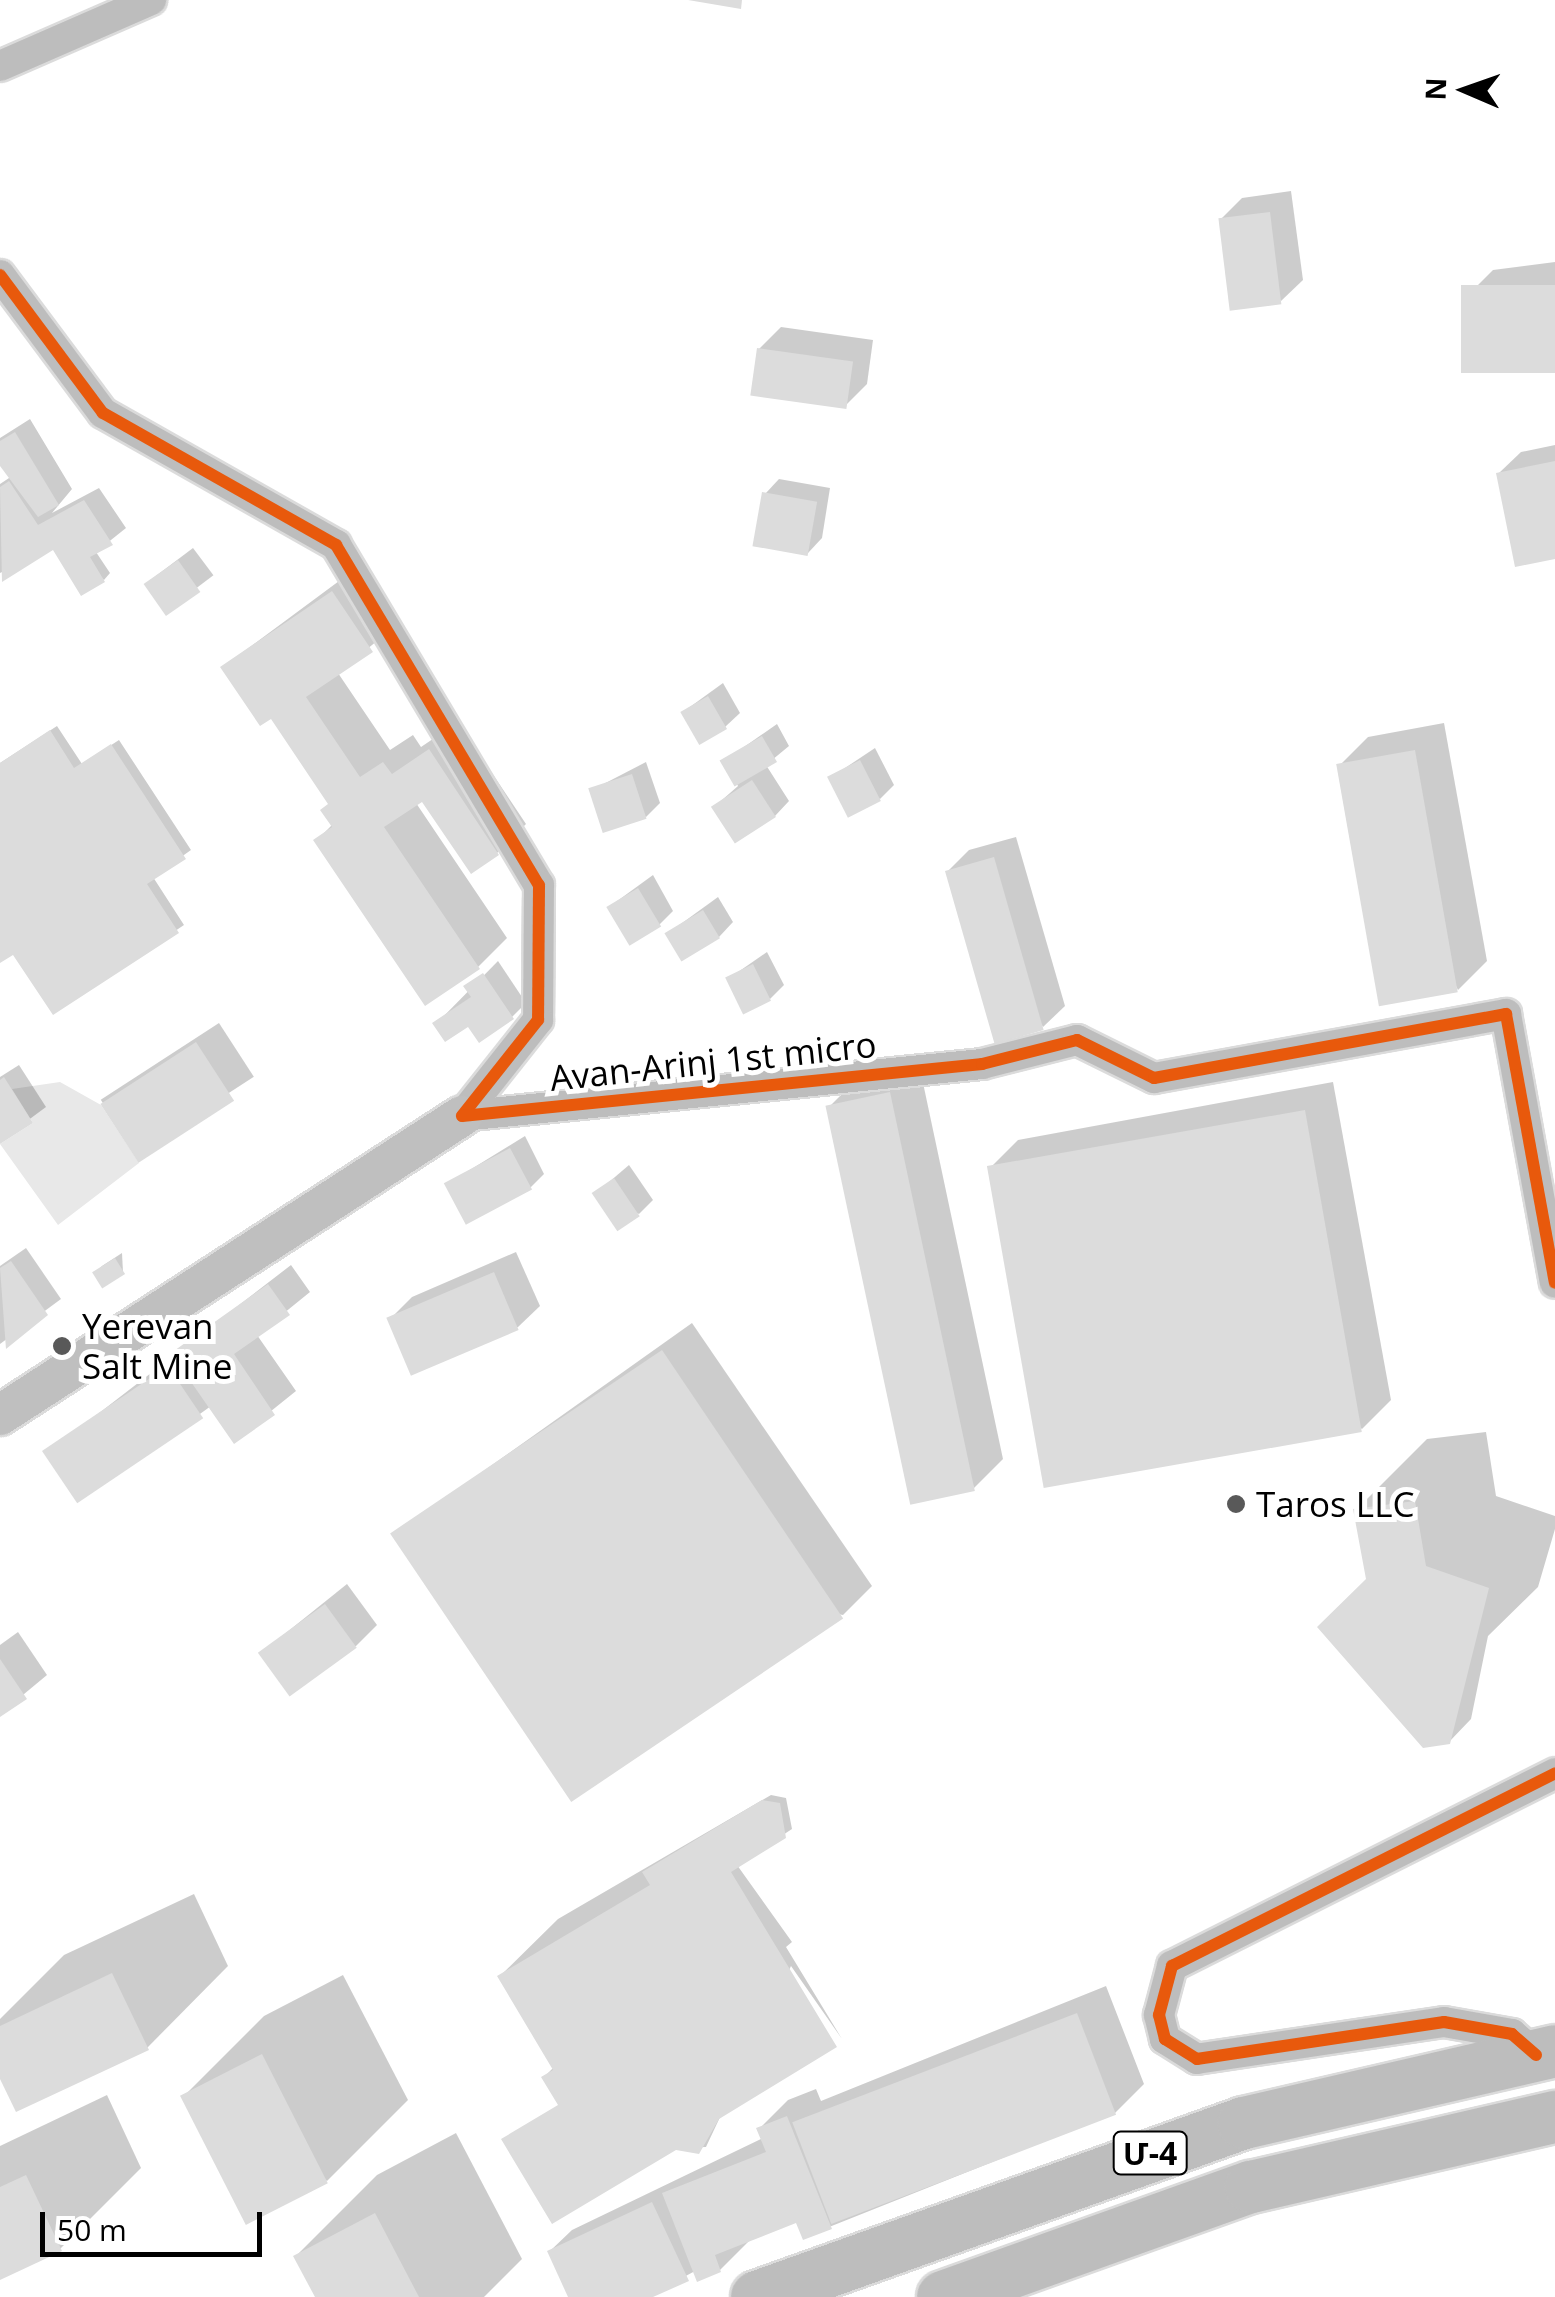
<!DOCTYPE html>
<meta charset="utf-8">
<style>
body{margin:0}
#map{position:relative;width:1555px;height:2297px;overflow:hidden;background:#fff;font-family:"Open Sans","Noto Sans Armenian",sans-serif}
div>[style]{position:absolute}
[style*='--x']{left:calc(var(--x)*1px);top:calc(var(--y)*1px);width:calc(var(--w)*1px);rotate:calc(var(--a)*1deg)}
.green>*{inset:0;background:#e8e8e8}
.shadow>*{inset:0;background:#0003;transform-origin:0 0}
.building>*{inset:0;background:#dcdcdc;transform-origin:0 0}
.roads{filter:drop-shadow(2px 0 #dbdbdb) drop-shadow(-2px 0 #dbdbdb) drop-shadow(0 2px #dbdbdb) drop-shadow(0 -2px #dbdbdb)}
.street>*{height:30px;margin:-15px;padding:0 15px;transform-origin:15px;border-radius:15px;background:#bdbdbd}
.secondary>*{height:40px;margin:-20px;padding:0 20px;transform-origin:20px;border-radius:20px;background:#bfbfbf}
.highway>*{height:52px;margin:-26px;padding:0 26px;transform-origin:26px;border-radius:26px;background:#bdbdbd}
.cycleway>*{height:12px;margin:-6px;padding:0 6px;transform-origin:6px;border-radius:6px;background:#e8590c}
.dots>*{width:28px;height:28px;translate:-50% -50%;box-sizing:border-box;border:5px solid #fff;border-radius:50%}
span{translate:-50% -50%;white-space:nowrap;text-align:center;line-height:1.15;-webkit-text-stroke:10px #fff;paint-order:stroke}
.shield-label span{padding:2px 8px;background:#fff;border:2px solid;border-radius:8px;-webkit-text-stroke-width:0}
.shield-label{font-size:32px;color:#000;font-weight:700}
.street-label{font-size:35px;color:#000}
.poi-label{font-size:35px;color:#000}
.left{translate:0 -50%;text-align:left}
.north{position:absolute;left:1415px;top:40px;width:100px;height:100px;-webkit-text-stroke:8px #fff;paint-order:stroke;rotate:272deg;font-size:28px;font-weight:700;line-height:40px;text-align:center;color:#000}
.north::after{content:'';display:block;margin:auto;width:35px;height:45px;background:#000;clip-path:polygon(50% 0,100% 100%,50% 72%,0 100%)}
.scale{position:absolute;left:40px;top:2212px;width:222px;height:45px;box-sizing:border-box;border:5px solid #000;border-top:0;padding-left:12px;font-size:30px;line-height:35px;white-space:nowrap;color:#000;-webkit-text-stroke:8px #fff;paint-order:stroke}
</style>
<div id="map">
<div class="green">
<div style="clip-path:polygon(60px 1082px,101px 1105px,139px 1163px,58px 1225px,0 1144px,33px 1123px,12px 1089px)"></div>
</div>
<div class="shadow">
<div style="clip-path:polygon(1291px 191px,1303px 280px,1281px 301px,1220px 220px,1242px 198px)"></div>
<div style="clip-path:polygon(1555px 262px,1555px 371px,1464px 299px,1493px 270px)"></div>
<div style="clip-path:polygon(781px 327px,873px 340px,867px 384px,845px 406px,759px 349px)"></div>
<div style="clip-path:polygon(30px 419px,72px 489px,52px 513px,99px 488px,126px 528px,96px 552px,110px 573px,104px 580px,54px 547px,0 573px,0 484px,15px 474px,0 463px,0 438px)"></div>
<div style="clip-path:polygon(1555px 445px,1555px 557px,1499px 473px,1521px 452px)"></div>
<div style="clip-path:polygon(779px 479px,830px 488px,822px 538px,808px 553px,765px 494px)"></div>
<div style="left:193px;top:548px;width:34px;height:59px;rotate:53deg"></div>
<div style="clip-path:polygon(362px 564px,400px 622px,338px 673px,390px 750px,413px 735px,421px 747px,458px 722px,526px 824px,497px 853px,422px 798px,416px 803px,507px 938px,478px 967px,317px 840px,333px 824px,330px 803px,271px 715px,223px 667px)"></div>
<div style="clip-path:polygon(723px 683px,740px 713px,725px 727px,683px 712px)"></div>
<div style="clip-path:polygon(1444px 723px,1487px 961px,1458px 990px,1339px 766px,1368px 737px)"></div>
<div style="clip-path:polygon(777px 724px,789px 746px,766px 765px,789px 801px,775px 816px,714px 807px,738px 786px,724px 761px)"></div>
<div style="clip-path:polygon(57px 726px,82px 764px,119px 740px,191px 850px,153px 877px,184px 925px,54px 1012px,13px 951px,0 960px,0 763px)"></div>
<div style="clip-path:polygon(875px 748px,894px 785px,880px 799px,830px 778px)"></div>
<div style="clip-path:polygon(646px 762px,660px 803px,646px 817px,592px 790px)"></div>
<div style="clip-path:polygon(1016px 837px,1065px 1006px,1043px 1027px,947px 872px,969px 850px)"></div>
<div style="clip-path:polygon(653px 875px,673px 911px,659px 925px,609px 907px)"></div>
<div style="clip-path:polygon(718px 897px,733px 922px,719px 937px,667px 934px)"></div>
<div style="clip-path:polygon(767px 952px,784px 985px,770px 999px,728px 979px)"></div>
<div style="clip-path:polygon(498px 961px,526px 1003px,512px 1017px,436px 1024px)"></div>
<div style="left:219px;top:1023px;width:64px;height:141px;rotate:57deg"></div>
<div style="clip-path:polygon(919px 1064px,1003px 1459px,974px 1488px,829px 1107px,858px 1078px)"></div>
<div style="clip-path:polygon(19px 1065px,46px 1107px,0 1141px,0 1077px)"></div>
<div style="clip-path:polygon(1333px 1082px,1391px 1400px,1362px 1429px,989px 1169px,1018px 1140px)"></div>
<div style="clip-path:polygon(525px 1136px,544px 1174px,530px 1188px,447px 1184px)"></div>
<div style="clip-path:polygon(629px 1165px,653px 1200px,639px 1214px,595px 1194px)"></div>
<div style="clip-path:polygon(26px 1248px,61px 1299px,0 1344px,0 1266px)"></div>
<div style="clip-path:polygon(516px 1252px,540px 1306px,518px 1327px,414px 1373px,390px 1319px,412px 1297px)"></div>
<div style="clip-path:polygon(122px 1253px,123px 1272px,96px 1272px,102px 1266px)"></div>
<div style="clip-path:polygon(291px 1265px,310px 1292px,257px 1335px,296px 1391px,235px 1440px,211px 1406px,79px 1501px,46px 1454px)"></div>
<div style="clip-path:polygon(692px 1323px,872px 1586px,843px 1615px,395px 1534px)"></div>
<div style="clip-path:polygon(1486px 1432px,1496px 1496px,1555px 1516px,1555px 1529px,1538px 1587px,1488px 1636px,1471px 1719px,1449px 1742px,1368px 1579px,1356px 1510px,1427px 1439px)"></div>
<div style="clip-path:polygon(347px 1584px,377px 1625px,356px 1646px,261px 1653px)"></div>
<div style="clip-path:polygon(18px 1632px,47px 1675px,0 1714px,0 1645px)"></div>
<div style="clip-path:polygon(771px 1795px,786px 1798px,792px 1829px,737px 1865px,792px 1942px,786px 1947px,842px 2039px,791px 1966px,706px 2147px,676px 2148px,560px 2104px,544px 2077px,554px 2067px,500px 1976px,558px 1919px)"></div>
<div style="clip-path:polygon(194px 1894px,228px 1966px,147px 2048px,0 2073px,0 2019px,64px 1955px)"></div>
<div style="clip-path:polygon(343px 1975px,408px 2100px,327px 2181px,183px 2097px,264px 2016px)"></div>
<div style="clip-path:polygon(1106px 1986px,1144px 2084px,1115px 2113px,804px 2237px,798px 2220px,749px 2241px,720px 2270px,695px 2271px,647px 2297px,571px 2297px,550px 2251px,572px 2230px,763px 2138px,759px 2129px,788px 2100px,816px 2089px,821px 2101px)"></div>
<div style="clip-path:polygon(107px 2095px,141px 2168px,60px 2249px,0 2278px,0 2146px)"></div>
<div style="clip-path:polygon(456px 2133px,522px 2259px,484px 2297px,318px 2297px,296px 2256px,377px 2175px)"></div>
</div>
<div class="building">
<div style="clip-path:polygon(688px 0,742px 0,741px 9px)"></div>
<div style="left:1270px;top:212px;width:93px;height:52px;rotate:83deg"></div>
<div style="left:1555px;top:285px;width:88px;height:94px;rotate:90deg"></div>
<div style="left:757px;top:348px;width:97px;height:48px;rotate:8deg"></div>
<div style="clip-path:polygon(15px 432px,59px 505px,38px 517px,0 466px,0 441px)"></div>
<div style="clip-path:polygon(1555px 461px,1555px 559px,1515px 567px,1496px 473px)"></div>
<div style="clip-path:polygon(9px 481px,38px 525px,84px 500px,113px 545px,90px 557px,105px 582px,81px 596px,53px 550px,2px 582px,0 487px)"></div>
<div style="left:762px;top:492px;width:56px;height:55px;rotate:10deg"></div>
<div style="left:178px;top:560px;width:39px;height:42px;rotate:55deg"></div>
<div style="clip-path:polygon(332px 591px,373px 652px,306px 697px,360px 777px,383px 762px,392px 774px,429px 749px,499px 855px,471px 874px,422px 802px,384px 827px,480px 969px,425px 1006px,313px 840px,332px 827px,320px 810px,328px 804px,271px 719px,260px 726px,220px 667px)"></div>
<div style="left:708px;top:696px;width:38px;height:32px;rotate:60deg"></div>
<div style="clip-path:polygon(50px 730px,74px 768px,111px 744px,186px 859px,147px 884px,179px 933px,53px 1015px,13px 955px,0 963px,0 763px)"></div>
<div style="left:762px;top:736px;width:30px;height:49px;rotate:60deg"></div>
<div style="left:1415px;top:750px;width:246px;height:80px;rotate:80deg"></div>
<div style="left:860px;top:760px;width:46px;height:37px;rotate:63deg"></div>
<div style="left:632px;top:774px;width:47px;height:46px;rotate:72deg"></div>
<div style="left:752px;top:780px;width:44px;height:49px;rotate:57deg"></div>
<div style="left:994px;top:857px;width:180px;height:51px;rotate:74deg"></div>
<div style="left:638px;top:888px;width:45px;height:37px;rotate:59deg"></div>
<div style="left:703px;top:910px;width:33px;height:45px;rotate:59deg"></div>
<div style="left:753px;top:964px;width:41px;height:31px;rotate:64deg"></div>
<div style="clip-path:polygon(483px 973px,514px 1019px,479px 1043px,468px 1027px,445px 1042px,432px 1023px,471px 997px,463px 986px)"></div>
<div style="left:196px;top:1042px;width:70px;height:114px;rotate:57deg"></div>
<div style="clip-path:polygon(4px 1077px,33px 1123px,0 1144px,0 1080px)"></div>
<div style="left:890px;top:1092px;width:408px;height:66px;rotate:78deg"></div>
<div style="left:1305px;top:1110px;width:327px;height:323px;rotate:80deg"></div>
<div style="left:510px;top:1148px;width:47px;height:75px;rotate:62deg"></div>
<div style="left:614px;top:1178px;width:46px;height:27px;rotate:56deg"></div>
<div style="left:115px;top:1258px;width:19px;height:27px;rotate:58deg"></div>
<div style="clip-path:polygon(11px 1261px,48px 1315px,6px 1349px,0 1268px)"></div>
<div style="left:494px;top:1272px;width:63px;height:117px;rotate:67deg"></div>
<div style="clip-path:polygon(268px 1284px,290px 1315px,234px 1354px,275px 1415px,234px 1444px,171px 1353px)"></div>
<div style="left:662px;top:1350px;width:324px;height:328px;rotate:56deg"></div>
<div style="left:168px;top:1366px;width:63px;height:152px;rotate:56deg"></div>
<div style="clip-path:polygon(1415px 1501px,1426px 1566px,1489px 1588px,1450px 1744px,1423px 1748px,1317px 1627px,1366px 1579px,1353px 1509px)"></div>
<div style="left:325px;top:1604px;width:54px;height:83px;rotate:54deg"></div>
<div style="clip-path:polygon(0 1659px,27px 1699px,0 1717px)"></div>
<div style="clip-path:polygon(762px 1800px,780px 1803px,786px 1838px,731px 1872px,837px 2047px,719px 2119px,699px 2154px,676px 2150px,552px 2224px,501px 2139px,558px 2105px,541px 2077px,553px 2070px,497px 1976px,650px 1885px,642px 1872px)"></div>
<div style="clip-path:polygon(112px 1973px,149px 2050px,16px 2112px,0 2079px,0 2026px)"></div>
<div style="left:1077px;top:2013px;width:109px;height:305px;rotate:69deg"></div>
<div style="left:262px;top:2054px;width:145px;height:92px;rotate:63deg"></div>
<div style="clip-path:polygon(787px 2116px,832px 2229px,803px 2240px,796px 2223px,715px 2255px,721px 2272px,697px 2282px,662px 2193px,766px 2152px,756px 2128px)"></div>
<div style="clip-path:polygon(26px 2175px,62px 2251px,0 2280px,0 2187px)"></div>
<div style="clip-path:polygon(652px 2202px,689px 2281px,653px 2297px,568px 2297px,547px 2251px)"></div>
<div style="clip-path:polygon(375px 2213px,419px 2297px,315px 2297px,293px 2256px)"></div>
</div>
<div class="roads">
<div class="street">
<div style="--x:0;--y:66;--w:165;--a:-23.6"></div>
<div style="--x:0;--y:275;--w:172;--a:53.3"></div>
<div style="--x:103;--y:413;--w:268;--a:29.5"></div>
<div style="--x:336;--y:545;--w:396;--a:59.2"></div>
<div style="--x:539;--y:885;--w:135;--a:90.4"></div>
<div style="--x:538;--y:1020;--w:122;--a:128.4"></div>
<div style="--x:462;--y:1116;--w:523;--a:-5.71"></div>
<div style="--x:982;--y:1064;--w:98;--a:-14.2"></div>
<div style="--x:1077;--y:1040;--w:86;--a:26.3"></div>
<div style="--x:1154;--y:1078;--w:358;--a:-10.3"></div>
<div style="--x:1506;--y:1014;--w:273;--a:79.7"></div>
<div style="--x:1536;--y:2055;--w:32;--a:-139"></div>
<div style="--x:1512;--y:2034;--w:69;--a:-170"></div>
<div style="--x:1444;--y:2022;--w:250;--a:171.5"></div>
<div style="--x:1197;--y:2059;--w:38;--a:-148"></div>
<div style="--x:1165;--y:2039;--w:25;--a:-104"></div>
<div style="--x:1159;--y:2015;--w:51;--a:-75.1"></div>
<div style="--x:1172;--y:1966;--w:429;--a:-26.7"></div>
</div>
<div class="secondary">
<div style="--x:0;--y:1415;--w:550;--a:-32.91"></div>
</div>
<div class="highway">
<div style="--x:757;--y:2297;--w:517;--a:-19.66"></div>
<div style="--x:1244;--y:2123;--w:319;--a:-13"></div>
<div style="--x:943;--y:2297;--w:327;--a:-19.7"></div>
<div style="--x:1251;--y:2187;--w:312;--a:-13"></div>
</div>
</div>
<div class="cycleway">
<div style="--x:0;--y:275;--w:172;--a:53.3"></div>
<div style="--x:103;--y:413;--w:268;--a:29.5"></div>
<div style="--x:336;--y:545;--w:396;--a:59.2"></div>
<div style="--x:539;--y:885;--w:135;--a:90.4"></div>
<div style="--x:538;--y:1020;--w:122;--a:128.4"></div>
<div style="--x:462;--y:1116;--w:523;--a:-5.71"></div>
<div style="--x:982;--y:1064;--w:98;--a:-14.2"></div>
<div style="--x:1077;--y:1040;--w:86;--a:26.3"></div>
<div style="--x:1154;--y:1078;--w:358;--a:-10.3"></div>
<div style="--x:1506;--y:1014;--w:273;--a:79.7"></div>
<div style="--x:1536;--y:2055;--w:32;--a:-139"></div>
<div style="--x:1512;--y:2034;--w:69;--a:-170"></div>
<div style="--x:1444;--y:2022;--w:250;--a:171.5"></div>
<div style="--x:1197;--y:2059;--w:38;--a:-148"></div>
<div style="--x:1165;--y:2039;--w:25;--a:-104"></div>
<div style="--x:1159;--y:2015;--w:51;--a:-75.1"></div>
<div style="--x:1172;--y:1966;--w:429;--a:-26.7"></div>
</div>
<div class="dots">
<div style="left:62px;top:1346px;background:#595959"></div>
<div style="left:1236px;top:1504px;background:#595959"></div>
</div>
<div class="shield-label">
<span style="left:1150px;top:2153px">Մ-4</span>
</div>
<div class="street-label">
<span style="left:713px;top:1061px;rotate:-6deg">Avan-Arinj 1st micro</span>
</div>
<div class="poi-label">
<span class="left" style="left:82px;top:1346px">Yerevan<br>Salt Mine</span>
<span class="left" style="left:1256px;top:1504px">Taros LLC</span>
</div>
<div class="north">N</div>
<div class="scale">50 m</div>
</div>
